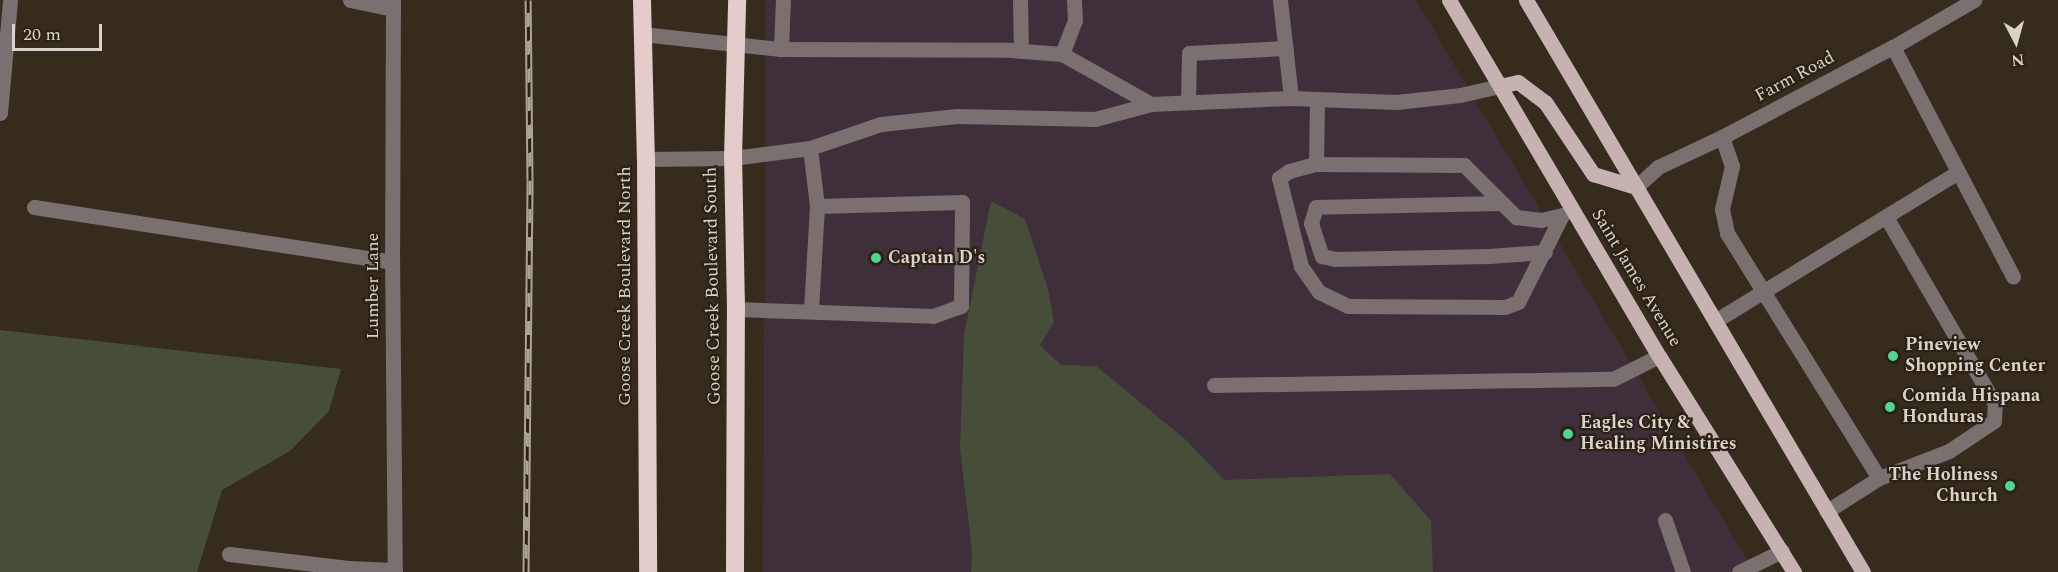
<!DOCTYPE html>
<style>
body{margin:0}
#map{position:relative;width:2058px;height:572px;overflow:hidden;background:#352c1e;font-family:Spectral,serif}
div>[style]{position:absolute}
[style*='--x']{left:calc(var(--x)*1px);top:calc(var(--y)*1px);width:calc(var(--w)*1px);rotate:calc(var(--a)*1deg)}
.commercial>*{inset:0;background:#3f2f3b}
.green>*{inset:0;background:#464e39}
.minor>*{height:15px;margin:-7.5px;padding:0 7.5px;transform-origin:7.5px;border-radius:7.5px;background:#7a7070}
.major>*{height:15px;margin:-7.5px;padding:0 7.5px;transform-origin:7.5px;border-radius:7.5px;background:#c6b2b1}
.highway>*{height:18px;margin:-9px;padding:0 9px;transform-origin:9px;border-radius:9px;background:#e4cccb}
.rail>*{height:7px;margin-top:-3.5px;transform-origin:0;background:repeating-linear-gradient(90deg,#2b2215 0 14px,#aaa399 0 28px);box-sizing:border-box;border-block:2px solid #aaa399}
.dots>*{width:16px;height:16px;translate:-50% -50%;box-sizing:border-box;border:3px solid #2b2215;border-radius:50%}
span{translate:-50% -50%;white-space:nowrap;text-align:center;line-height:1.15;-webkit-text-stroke:4.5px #2b2215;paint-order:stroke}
.street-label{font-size:18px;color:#d8d2ca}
.poi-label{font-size:18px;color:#d8d2ca;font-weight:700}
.left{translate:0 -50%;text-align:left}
.right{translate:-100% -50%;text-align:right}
.north{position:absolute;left:1986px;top:12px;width:60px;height:60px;-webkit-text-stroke:4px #2b2215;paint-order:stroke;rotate:174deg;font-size:16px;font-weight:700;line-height:24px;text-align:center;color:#d8d2ca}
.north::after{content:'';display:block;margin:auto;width:21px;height:27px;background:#d8d2ca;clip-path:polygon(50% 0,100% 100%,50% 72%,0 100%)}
.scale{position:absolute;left:12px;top:24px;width:90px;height:27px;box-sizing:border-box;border:3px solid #d8d2ca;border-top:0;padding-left:8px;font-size:18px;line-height:21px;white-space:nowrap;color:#d8d2ca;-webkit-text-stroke:4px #2b2215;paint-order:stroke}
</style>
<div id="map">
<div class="commercial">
<div style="clip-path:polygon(766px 0,1416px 0,1754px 572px,763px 572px)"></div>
</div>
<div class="green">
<div style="clip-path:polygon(991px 201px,1025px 219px,1048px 289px,1054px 322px,1040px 345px,1061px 365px,1096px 366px,1186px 440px,1224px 480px,1390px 474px,1431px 521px,1433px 572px,971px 572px,972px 552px,960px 448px,964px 335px)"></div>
<div style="clip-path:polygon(0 330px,341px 369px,329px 411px,290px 451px,222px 490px,197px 572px,0 572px)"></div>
</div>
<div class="minor">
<div style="--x:350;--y:0;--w:44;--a:11.8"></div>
<div style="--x:393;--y:0;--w:249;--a:90.2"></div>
<div style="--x:392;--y:249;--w:323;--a:89.5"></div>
<div style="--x:1020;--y:0;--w:51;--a:88.9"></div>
<div style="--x:1280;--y:0;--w:99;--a:83.6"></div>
<div style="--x:642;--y:34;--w:140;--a:6.2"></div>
<div style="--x:781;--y:49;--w:230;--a:0.2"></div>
<div style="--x:1011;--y:50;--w:51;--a:4.5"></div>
<div style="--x:1062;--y:54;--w:102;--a:29.3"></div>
<div style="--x:1893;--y:47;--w:259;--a:62.4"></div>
<div style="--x:781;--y:49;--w:49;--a:-87.7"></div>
<div style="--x:1062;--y:54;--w:36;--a:-69"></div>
<div style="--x:1075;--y:20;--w:20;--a:-93"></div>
<div style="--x:1188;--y:102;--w:49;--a:-88.8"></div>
<div style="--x:1189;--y:53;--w:97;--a:-3"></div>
<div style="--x:0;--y:113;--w:113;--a:-84.9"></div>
<div style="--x:1722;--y:137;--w:31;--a:71"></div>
<div style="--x:1732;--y:166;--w:44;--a:103.1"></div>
<div style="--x:1722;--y:209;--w:25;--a:78"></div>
<div style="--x:1727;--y:233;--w:288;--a:58.2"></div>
<div style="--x:1879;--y:478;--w:62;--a:147.6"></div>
<div style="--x:810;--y:148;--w:58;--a:83.1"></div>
<div style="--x:817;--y:206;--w:105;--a:93.3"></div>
<div style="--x:646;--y:159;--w:87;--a:-0.7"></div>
<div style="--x:733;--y:158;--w:78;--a:-7.4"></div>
<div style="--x:810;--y:148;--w:75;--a:-18.7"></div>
<div style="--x:881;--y:124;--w:76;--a:-6"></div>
<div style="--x:957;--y:116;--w:138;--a:1.2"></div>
<div style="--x:1095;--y:119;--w:58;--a:-15"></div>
<div style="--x:1151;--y:104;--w:140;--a:-2.5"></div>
<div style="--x:1291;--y:98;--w:105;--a:2.2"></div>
<div style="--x:1396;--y:102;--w:64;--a:-6.2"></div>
<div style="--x:1460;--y:95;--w:41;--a:-12.7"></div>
<div style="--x:1316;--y:164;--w:148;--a:0.4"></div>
<div style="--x:1464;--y:165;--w:74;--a:45"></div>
<div style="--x:1516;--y:217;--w:25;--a:7"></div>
<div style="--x:1541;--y:220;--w:22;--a:-13"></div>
<div style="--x:1562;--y:215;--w:97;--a:116.8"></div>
<div style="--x:1518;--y:302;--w:14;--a:159"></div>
<div style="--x:1505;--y:307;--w:157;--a:-179.6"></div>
<div style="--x:1348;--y:306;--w:32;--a:-154"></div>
<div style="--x:1319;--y:292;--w:32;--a:-125"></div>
<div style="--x:1301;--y:266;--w:91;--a:-104"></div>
<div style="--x:1279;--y:178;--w:12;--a:-35"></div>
<div style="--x:1289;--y:171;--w:28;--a:-15"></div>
<div style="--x:1316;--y:164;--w:65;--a:-89.1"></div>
<div style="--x:1636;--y:187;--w:30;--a:-42"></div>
<div style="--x:1658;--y:167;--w:71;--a:-25.1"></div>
<div style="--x:1722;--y:137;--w:193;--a:-27.8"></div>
<div style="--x:1893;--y:47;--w:94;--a:-30.1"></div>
<div style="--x:1501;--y:203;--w:185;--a:178.8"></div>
<div style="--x:1316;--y:207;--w:17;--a:107"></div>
<div style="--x:1311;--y:223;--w:35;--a:72"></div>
<div style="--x:1322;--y:256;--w:13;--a:13"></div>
<div style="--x:1335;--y:259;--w:154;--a:-1.1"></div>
<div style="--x:1489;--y:256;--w:56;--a:-4.1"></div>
<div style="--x:34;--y:207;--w:362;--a:8.7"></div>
<div style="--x:736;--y:309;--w:197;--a:2"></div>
<div style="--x:933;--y:316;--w:30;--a:-20"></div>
<div style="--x:961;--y:306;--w:104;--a:-89.4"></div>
<div style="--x:962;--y:202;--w:145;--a:178.4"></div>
<div style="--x:1715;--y:321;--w:285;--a:-31.5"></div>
<div style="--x:1214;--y:385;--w:399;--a:-0.9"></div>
<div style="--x:1613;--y:379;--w:51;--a:-26.6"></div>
<div style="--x:1879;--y:478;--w:75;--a:-21.1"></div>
<div style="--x:1949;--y:451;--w:54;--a:-33.7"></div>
<div style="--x:1994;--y:421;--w:17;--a:-87"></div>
<div style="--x:1995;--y:404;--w:216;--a:-120.2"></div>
<div style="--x:1665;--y:520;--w:55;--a:70.9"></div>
<div style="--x:229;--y:554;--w:120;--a:6.7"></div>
<div style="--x:348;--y:568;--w:47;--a:2.4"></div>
<div style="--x:1739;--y:572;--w:48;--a:-26"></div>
</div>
<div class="major">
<div style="--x:1449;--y:0;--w:413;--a:59.5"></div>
<div style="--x:1659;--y:356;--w:255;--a:58"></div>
<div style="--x:1526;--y:0;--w:664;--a:59.5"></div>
<div style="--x:1500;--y:86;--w:18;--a:-13"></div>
<div style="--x:1518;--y:82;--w:34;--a:37"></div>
<div style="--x:1545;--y:102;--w:87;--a:56.3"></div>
<div style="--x:1593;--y:174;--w:45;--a:16.8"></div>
</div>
<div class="highway">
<div style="--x:642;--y:0;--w:159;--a:88.6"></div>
<div style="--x:646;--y:159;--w:413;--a:89.7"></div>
<div style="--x:735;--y:572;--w:263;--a:-89.8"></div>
<div style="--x:736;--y:309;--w:151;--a:-91.1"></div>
<div style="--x:733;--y:158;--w:158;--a:-88.5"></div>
</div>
<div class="rail">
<div style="--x:526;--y:572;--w:392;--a:-89.4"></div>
<div style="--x:530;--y:180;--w:180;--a:-90.6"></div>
</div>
<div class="dots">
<div style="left:876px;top:258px;background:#53d396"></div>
<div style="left:1893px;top:356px;background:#53d396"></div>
<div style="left:1890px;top:407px;background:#53d396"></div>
<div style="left:1568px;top:434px;background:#53d396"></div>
<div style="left:2010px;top:486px;background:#53d396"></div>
</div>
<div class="street-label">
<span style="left:1795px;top:77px;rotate:-28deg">Farm Road</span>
<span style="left:1636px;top:278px;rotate:59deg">Saint James Avenue</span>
<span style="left:373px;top:286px;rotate:-90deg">Lumber Lane</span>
<span style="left:625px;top:286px;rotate:-90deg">Goose Creek Boulevard North</span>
<span style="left:713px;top:286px;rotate:-91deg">Goose Creek Boulevard South</span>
</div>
<div class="poi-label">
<span class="left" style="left:888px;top:258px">Captain D's</span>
<span class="left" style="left:1905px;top:356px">Pineview<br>Shopping Center</span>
<span class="left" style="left:1902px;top:407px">Comida Hispana<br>Honduras</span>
<span class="left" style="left:1580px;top:434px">Eagles City &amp;<br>Healing Ministires</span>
<span class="right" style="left:1998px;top:486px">The Holiness<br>Church</span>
</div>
<div class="north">N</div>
<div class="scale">20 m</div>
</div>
